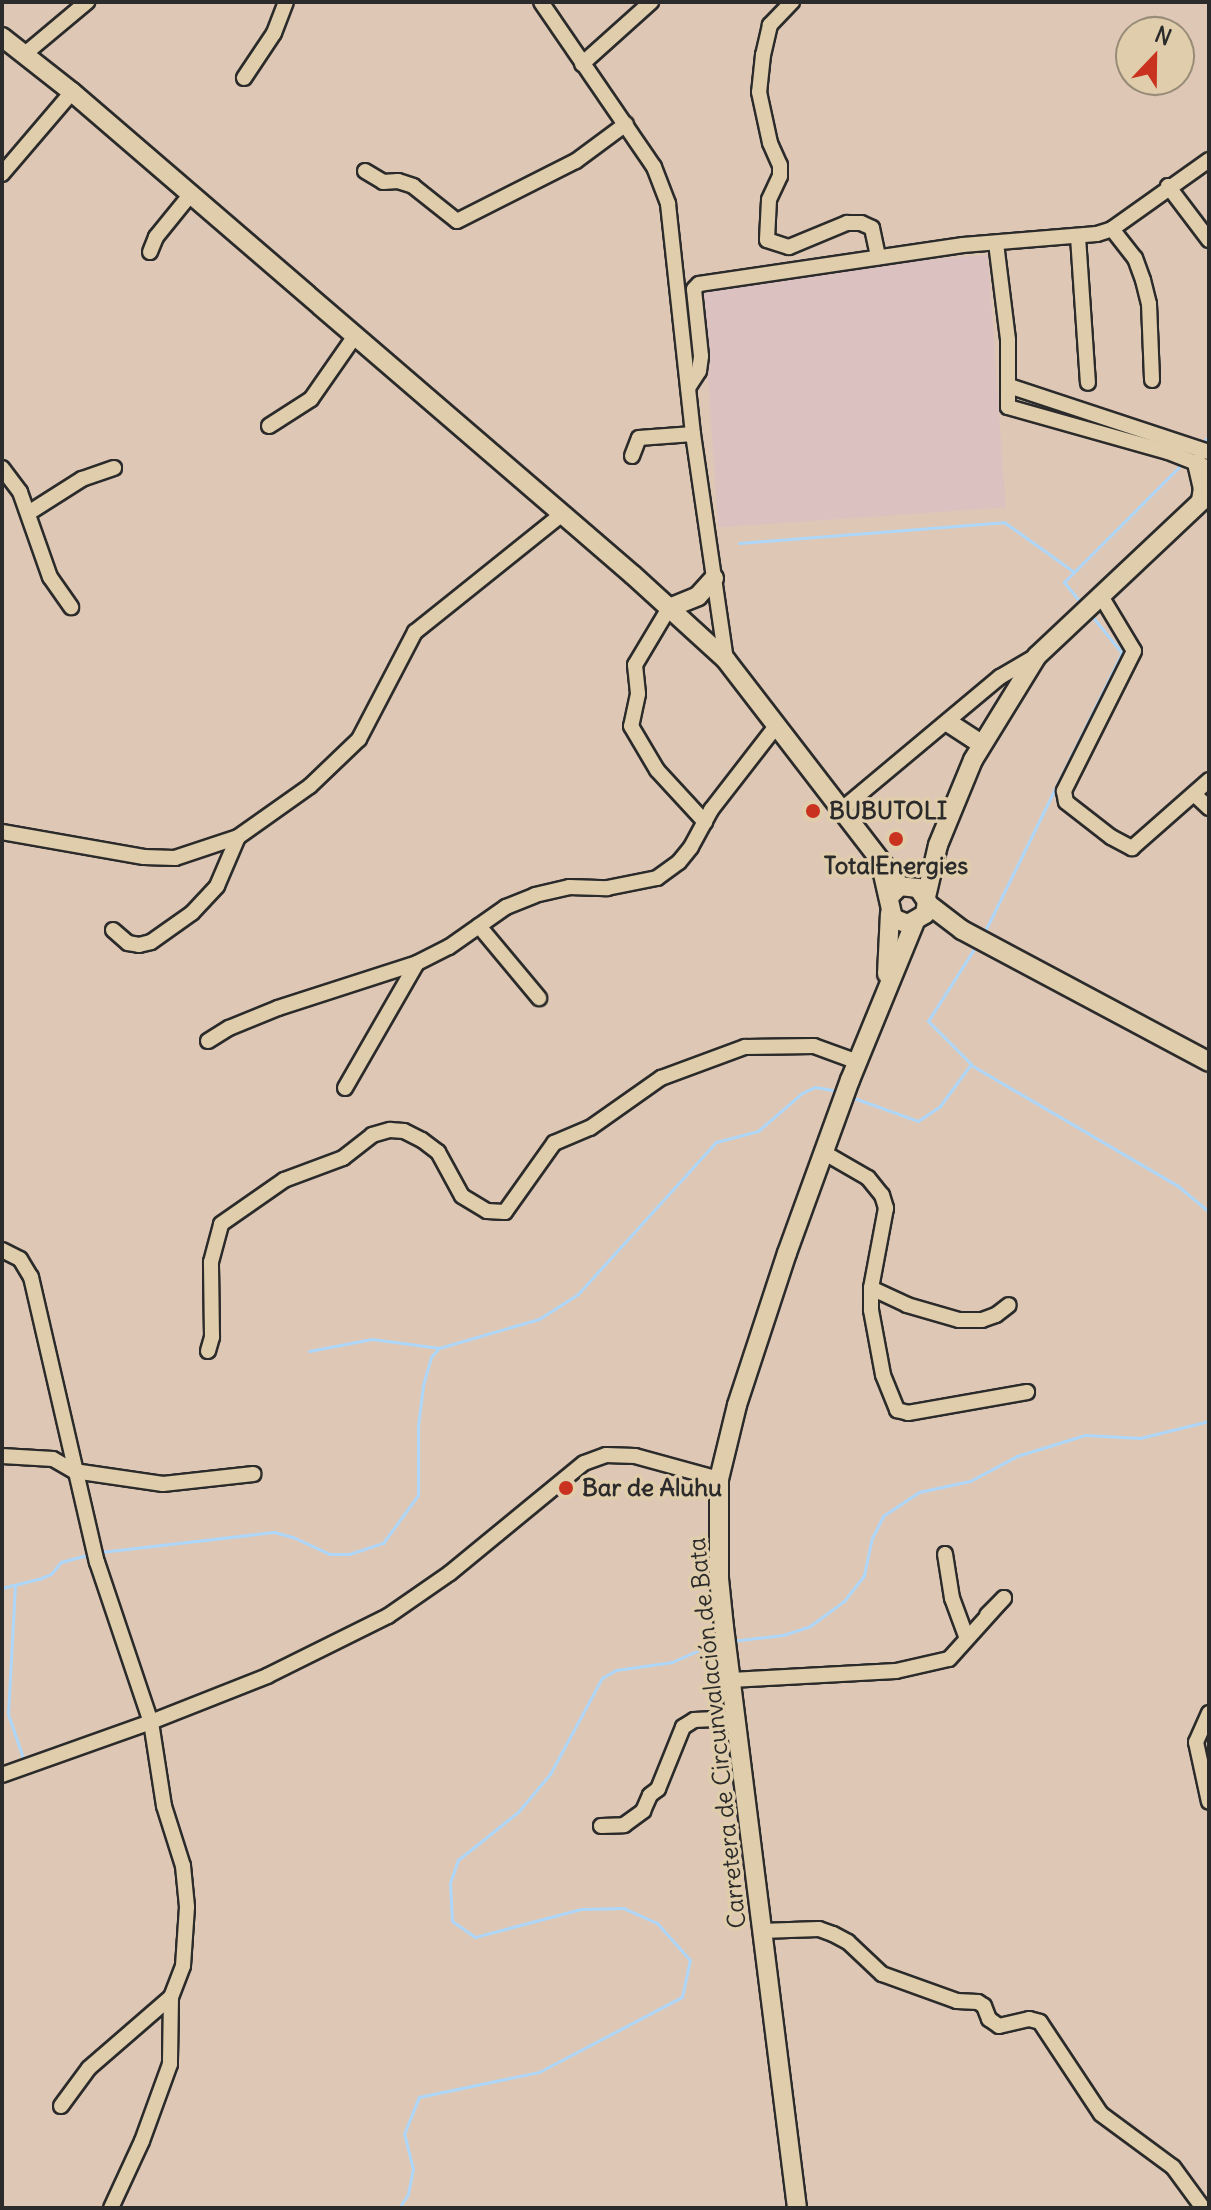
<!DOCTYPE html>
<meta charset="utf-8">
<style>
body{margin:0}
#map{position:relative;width:1211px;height:2210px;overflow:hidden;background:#dec8b5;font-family:Delius,sans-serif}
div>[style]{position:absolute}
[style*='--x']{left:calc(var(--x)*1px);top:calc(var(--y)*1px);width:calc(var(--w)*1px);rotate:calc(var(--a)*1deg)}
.built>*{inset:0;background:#dbc2c1;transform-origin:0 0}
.stream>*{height:3px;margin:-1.5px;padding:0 1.5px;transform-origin:1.5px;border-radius:1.5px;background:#add6f8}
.roads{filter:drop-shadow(2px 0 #2b2b2b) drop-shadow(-2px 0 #2b2b2b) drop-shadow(0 2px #2b2b2b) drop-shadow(0 -2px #2b2b2b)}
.minor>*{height:14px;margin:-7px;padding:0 7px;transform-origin:7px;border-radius:7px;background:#e0cdab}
.major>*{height:18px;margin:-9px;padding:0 9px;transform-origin:9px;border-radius:9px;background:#e0cdab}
.dots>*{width:22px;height:22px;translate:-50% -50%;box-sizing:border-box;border:4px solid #e0cdab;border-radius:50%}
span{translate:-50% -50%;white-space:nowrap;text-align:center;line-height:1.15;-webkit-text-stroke:7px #e0cdab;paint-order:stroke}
.poi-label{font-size:24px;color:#2b2b2b;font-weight:700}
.left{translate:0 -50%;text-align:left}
.street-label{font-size:24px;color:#2b2b2b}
.frame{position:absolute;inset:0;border:4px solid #2b2b2b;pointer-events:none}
.north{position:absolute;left:1115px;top:16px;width:80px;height:80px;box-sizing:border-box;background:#e0cdab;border:2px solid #988c78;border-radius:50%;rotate:22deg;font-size:22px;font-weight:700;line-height:32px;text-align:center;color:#2b2b2b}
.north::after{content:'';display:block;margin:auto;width:28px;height:36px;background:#c8321e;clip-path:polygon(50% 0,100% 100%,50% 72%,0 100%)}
</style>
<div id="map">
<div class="built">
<div style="left:988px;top:255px;width:253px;height:288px;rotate:86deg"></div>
</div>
<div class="stream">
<div style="--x:1200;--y:445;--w:13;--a:-45"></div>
<div style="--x:739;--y:543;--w:266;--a:-4.5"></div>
<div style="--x:1004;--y:522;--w:86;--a:35.5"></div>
<div style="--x:1081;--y:603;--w:27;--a:-129"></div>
<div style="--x:1064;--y:582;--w:170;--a:-45"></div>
<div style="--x:984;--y:933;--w:312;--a:-63.8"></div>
<div style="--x:1122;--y:653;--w:49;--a:-129.2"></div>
<div style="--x:971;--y:1065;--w:240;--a:30.3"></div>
<div style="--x:1178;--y:1186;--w:40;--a:40"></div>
<div style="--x:851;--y:1097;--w:71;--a:19.7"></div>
<div style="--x:918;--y:1121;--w:27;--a:-34"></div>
<div style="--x:940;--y:1106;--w:52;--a:-53.6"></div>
<div style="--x:971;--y:1064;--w:61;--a:-135"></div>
<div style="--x:928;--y:1021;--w:89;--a:-57.4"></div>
<div style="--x:309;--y:1351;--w:64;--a:-10.8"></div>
<div style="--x:372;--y:1339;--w:68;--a:7.7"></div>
<div style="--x:101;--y:1552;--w:174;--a:-6.6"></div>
<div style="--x:274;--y:1532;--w:20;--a:15"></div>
<div style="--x:293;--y:1537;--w:40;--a:25"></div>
<div style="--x:329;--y:1554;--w:20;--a:0"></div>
<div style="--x:349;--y:1554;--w:36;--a:-18"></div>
<div style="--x:383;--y:1543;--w:59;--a:-53.9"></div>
<div style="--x:418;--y:1495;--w:69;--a:-90"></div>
<div style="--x:418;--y:1426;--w:41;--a:-83"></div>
<div style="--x:423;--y:1385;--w:29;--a:-74"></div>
<div style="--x:431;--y:1357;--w:12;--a:-48"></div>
<div style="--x:439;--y:1348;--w:104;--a:-16.2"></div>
<div style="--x:539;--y:1319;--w:46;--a:-32.7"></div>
<div style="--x:578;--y:1294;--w:205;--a:-47.8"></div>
<div style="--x:716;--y:1142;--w:43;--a:-14.7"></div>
<div style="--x:758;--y:1131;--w:58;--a:-40.8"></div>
<div style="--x:802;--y:1093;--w:14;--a:-25"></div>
<div style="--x:815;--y:1087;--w:22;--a:10"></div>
<div style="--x:15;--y:1585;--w:129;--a:93.1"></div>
<div style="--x:8;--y:1714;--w:46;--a:71.2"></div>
<div style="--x:2;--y:1588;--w:38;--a:-14"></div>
<div style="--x:39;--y:1579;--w:13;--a:-23"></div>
<div style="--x:51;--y:1574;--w:16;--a:-50"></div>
<div style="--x:61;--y:1562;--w:30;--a:-15"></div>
<div style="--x:731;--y:1641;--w:52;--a:-6.6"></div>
<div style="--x:783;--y:1635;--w:28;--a:-18"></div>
<div style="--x:810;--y:1626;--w:42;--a:-36.3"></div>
<div style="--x:844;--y:1601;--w:33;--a:-52"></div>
<div style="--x:864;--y:1575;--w:38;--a:-78"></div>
<div style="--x:872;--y:1538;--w:25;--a:-63"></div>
<div style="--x:883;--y:1516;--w:43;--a:-33.7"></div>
<div style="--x:919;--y:1492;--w:52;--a:-12.2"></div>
<div style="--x:970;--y:1481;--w:53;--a:-28"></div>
<div style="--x:1017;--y:1456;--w:71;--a:-17.2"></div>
<div style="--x:1085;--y:1435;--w:55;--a:3.1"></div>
<div style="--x:1140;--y:1438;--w:71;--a:-13.8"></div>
<div style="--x:399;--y:2208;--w:17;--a:-57"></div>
<div style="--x:408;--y:2194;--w:25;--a:-79"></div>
<div style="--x:413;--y:2169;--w:36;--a:-104"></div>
<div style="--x:404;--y:2134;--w:40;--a:-68"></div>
<div style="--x:419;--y:2097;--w:123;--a:-11.8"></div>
<div style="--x:539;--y:2072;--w:161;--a:-27.7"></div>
<div style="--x:682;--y:1997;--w:38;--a:-78"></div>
<div style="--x:690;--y:1960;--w:50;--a:-131.7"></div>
<div style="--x:657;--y:1923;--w:36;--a:-156"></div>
<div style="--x:624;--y:1908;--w:43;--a:178.7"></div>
<div style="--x:581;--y:1909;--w:110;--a:165.2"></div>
<div style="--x:475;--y:1937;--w:28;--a:-145"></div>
<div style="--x:452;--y:1921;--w:38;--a:-93"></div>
<div style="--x:450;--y:1883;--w:24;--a:-71"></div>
<div style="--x:458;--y:1860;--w:77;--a:-38.7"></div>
<div style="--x:518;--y:1812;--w:50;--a:-49.9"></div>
<div style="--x:550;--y:1774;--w:109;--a:-61.6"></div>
<div style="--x:602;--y:1678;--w:16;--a:-30"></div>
<div style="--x:616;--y:1670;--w:57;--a:-8.1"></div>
<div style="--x:672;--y:1662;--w:52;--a:-23.6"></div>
</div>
<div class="roads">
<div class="minor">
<div style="--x:541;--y:2;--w:200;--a:55.6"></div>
<div style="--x:654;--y:167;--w:40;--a:69"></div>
<div style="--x:668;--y:204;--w:231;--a:83.8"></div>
<div style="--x:693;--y:434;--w:228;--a:81.7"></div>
<div style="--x:792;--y:2;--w:32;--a:134"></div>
<div style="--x:770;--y:25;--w:31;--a:103"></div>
<div style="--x:763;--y:55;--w:37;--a:96"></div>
<div style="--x:759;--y:92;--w:52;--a:77.8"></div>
<div style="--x:770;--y:143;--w:24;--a:66"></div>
<div style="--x:780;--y:165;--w:11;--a:90"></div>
<div style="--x:780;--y:176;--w:26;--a:115"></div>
<div style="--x:769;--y:200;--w:40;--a:92.9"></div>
<div style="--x:767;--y:240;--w:23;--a:18"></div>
<div style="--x:789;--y:247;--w:63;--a:-22.5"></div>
<div style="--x:847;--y:223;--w:14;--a:0"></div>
<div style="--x:861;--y:223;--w:12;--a:24"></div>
<div style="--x:872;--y:228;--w:30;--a:78"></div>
<div style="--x:26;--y:53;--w:80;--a:-39.9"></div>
<div style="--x:582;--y:64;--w:93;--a:-41.9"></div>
<div style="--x:244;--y:78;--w:54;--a:-56.3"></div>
<div style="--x:274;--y:33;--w:33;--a:-69"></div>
<div style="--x:365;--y:171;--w:21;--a:31"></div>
<div style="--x:383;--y:182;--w:15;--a:-4"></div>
<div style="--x:398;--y:181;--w:16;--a:18"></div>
<div style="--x:413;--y:186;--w:56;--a:38.5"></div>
<div style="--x:457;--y:221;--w:133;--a:-26.8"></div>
<div style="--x:576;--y:161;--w:62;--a:-36.5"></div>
<div style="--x:2;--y:174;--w:108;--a:-49.5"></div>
<div style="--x:1168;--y:186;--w:68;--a:52.8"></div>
<div style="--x:1112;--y:229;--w:37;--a:52"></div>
<div style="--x:1135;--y:258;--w:23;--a:70"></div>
<div style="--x:1143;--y:280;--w:25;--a:76"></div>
<div style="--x:1149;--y:304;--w:76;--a:87.7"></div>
<div style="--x:1078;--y:237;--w:146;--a:86.1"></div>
<div style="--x:996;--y:243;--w:98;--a:82.9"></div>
<div style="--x:1008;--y:340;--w:67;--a:90"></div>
<div style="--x:1008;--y:407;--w:166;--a:15.7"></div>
<div style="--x:1168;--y:452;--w:44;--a:21.3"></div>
<div style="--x:150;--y:252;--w:16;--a:-68"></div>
<div style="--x:156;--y:237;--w:54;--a:-51"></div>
<div style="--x:1009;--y:386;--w:211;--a:18.3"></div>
<div style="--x:688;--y:388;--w:20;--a:-57"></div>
<div style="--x:699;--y:371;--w:15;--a:-82"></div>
<div style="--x:701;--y:356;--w:67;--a:-96"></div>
<div style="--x:694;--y:289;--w:7;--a:-45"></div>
<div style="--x:699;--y:284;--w:267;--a:-8.4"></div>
<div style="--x:963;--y:245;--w:134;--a:-4.7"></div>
<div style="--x:1097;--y:234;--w:16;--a:-18"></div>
<div style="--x:1112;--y:229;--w:119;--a:-35.4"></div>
<div style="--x:269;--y:426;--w:50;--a:-32.7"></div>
<div style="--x:311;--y:399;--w:77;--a:-55.1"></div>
<div style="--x:632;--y:456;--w:19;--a:-69"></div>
<div style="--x:639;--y:438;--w:54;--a:-4.2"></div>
<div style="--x:2;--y:468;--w:30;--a:53"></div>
<div style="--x:20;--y:492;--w:90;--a:70.6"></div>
<div style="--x:50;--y:577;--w:37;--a:55"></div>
<div style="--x:30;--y:512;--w:62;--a:-32.4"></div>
<div style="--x:82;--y:479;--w:34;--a:-19"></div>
<div style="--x:1101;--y:596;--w:64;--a:59"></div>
<div style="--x:1134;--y:651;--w:157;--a:116.6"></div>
<div style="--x:1064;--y:791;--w:11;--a:80"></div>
<div style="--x:1066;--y:802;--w:57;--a:37.9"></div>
<div style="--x:1111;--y:837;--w:24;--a:28"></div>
<div style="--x:1132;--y:848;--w:103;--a:-41.4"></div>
<div style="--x:669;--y:608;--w:66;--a:120.8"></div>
<div style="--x:635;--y:665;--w:29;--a:84"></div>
<div style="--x:638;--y:694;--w:33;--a:102"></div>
<div style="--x:631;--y:726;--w:51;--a:59.4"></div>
<div style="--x:657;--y:770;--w:71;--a:47.3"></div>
<div style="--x:1195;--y:795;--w:19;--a:43"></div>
<div style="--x:842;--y:809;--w:206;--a:-39.9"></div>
<div style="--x:1000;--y:677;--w:42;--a:-30.3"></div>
<div style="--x:2;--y:832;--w:144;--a:10"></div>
<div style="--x:144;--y:857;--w:31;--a:2"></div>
<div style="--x:175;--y:858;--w:66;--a:-18.4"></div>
<div style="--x:238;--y:837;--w:88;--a:-35.3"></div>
<div style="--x:310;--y:786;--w:68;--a:-43.8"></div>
<div style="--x:359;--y:739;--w:121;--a:-62.4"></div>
<div style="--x:415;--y:632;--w:187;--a:-38.7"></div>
<div style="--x:479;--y:926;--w:94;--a:50.2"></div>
<div style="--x:113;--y:930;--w:20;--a:41"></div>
<div style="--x:128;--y:943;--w:11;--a:10"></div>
<div style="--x:139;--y:945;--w:12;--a:-14"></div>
<div style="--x:151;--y:942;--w:50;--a:-35.3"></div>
<div style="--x:192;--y:913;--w:37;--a:-47"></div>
<div style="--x:217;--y:886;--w:53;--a:-66.8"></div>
<div style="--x:208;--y:1041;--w:25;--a:-32"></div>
<div style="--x:229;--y:1028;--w:53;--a:-22.2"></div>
<div style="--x:278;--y:1008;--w:146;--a:-17.9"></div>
<div style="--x:417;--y:963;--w:36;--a:-27"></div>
<div style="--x:449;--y:947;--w:70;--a:-35.1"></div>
<div style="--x:506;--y:907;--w:31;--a:-22"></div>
<div style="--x:535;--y:895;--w:35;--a:-13"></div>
<div style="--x:569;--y:887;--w:38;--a:2"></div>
<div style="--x:607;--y:888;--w:51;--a:-11.3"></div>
<div style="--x:657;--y:878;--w:27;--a:-36"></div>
<div style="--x:679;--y:862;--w:19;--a:-51"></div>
<div style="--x:691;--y:847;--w:42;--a:-61.6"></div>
<div style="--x:711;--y:810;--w:108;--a:-52.2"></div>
<div style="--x:345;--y:1088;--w:144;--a:-60.1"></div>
<div style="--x:823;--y:1152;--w:52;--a:30"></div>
<div style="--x:868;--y:1178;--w:22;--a:51"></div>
<div style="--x:882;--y:1195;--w:14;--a:73"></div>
<div style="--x:886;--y:1208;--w:81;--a:100.6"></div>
<div style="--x:871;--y:1288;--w:22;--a:90"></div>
<div style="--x:871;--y:1310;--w:66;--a:79.5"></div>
<div style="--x:883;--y:1375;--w:38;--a:68"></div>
<div style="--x:897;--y:1410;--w:11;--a:15"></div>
<div style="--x:908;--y:1413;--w:121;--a:-10"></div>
<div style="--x:2;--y:1250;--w:20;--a:27"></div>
<div style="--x:20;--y:1259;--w:21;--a:59"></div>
<div style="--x:31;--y:1277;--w:293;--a:77"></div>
<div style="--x:97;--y:1562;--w:169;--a:71.4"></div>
<div style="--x:151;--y:1722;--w:85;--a:81.2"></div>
<div style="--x:164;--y:1806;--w:63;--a:72.4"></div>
<div style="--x:183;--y:1866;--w:41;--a:84.4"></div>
<div style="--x:187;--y:1907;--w:59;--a:93.9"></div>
<div style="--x:183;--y:1966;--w:33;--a:111"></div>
<div style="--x:171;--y:1997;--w:67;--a:90.9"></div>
<div style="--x:170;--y:2064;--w:82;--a:110"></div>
<div style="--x:142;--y:2141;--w:74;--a:114.8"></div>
<div style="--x:871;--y:1288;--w:40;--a:25"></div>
<div style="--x:907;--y:1305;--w:54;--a:16.1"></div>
<div style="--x:959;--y:1320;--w:23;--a:0"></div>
<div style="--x:982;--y:1320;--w:15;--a:-20"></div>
<div style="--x:996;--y:1315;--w:16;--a:-38"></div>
<div style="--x:208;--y:1351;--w:15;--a:-74"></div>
<div style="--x:212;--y:1337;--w:75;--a:-90.8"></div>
<div style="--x:211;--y:1262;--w:39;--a:-75"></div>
<div style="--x:221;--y:1224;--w:77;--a:-34.9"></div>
<div style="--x:284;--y:1180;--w:63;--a:-20.4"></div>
<div style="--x:343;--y:1158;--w:37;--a:-38"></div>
<div style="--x:372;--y:1135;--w:19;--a:-16"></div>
<div style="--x:390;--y:1130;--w:14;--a:4"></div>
<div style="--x:404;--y:1131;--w:20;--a:27"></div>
<div style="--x:422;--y:1140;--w:20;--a:37"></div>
<div style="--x:438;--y:1152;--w:50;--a:61.4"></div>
<div style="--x:462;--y:1196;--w:29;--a:31"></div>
<div style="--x:487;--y:1211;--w:18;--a:3"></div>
<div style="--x:505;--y:1212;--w:85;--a:-54.6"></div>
<div style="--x:554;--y:1143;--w:39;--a:-23"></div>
<div style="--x:590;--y:1128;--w:87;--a:-35.2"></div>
<div style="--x:661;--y:1078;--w:90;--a:-20.3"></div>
<div style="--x:745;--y:1047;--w:69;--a:-0.8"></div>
<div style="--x:814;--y:1046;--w:47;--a:20"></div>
<div style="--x:2;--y:1456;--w:51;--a:3.4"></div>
<div style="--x:53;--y:1459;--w:24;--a:30"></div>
<div style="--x:74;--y:1471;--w:90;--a:8.3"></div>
<div style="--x:163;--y:1484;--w:91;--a:-6.3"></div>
<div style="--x:945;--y:1554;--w:45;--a:81"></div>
<div style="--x:952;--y:1598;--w:40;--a:69.8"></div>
<div style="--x:731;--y:1680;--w:165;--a:-3.1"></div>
<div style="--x:896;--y:1671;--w:54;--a:-12.8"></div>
<div style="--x:949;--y:1659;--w:82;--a:-48"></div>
<div style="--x:1004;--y:1598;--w:24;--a:135"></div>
<div style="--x:1209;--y:1713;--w:32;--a:114"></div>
<div style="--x:1196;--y:1742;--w:61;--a:77.8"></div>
<div style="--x:2;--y:1775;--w:158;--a:-19.6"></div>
<div style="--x:151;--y:1722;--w:125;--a:-21.6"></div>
<div style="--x:267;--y:1676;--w:135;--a:-26.4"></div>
<div style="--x:388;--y:1616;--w:75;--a:-34.7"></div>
<div style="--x:450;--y:1573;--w:173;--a:-39.4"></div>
<div style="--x:584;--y:1463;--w:23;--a:-20"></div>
<div style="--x:606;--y:1455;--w:29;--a:2"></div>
<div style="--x:635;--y:1456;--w:87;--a:15.3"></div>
<div style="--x:601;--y:1826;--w:23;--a:-2"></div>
<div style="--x:624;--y:1825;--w:24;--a:-36"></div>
<div style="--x:643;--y:1811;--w:17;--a:-66"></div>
<div style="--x:650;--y:1795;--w:10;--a:-37"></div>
<div style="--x:658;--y:1789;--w:67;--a:-68"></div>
<div style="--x:683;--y:1727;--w:13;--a:-32"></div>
<div style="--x:694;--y:1720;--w:42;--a:-2.7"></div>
<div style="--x:761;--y:1931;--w:58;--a:-2"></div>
<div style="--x:819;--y:1929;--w:15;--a:20"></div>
<div style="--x:833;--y:1934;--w:17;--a:28"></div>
<div style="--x:848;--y:1942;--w:47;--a:43.3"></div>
<div style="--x:882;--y:1974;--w:80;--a:19.8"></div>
<div style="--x:957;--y:2001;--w:21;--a:3"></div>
<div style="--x:978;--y:2002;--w:7;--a:34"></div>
<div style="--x:984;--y:2006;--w:14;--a:69"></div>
<div style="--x:989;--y:2019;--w:12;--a:35"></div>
<div style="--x:999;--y:2026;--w:31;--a:-13"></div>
<div style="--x:1029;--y:2019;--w:11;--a:15"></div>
<div style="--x:1040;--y:2022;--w:110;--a:56.5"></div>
<div style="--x:1101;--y:2114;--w:89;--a:36.4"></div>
<div style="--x:1173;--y:2167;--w:51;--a:53.8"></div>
<div style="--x:61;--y:2106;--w:47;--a:-53.6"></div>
<div style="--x:89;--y:2068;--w:108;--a:-40.9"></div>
</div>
<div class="major">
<div style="--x:2;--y:37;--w:89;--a:38.2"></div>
<div style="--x:72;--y:92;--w:740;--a:40.73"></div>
<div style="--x:633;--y:575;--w:126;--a:42.4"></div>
<div style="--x:726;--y:660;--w:285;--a:52.4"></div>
<div style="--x:1197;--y:463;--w:26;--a:77"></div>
<div style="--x:1203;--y:488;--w:13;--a:99"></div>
<div style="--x:669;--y:608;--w:31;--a:-22"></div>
<div style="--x:698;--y:596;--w:24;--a:-48"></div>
<div style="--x:949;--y:723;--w:38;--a:33"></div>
<div style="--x:883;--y:874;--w:45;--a:77.2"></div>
<div style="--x:893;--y:918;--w:16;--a:22"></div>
<div style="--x:908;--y:924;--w:20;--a:-30"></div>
<div style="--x:925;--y:914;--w:13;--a:-81"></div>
<div style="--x:927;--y:901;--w:16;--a:-125"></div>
<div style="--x:918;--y:888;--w:18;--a:-174"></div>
<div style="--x:900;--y:886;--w:13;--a:135"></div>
<div style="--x:926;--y:897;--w:53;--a:-77"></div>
<div style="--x:938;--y:845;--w:92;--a:-67.6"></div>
<div style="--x:973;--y:760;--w:122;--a:-58.4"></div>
<div style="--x:1037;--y:656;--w:236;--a:-43.3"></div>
<div style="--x:928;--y:904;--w:43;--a:37.4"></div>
<div style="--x:962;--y:930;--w:280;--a:28.1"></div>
<div style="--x:887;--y:974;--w:61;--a:-87.2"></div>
<div style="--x:797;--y:2208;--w:586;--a:-97.16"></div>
<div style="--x:724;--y:1627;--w:48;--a:-95.9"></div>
<div style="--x:719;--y:1579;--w:100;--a:-90"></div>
<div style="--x:719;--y:1479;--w:76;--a:-76.3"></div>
<div style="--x:737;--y:1405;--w:160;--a:-71.8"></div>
<div style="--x:787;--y:1253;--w:184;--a:-70"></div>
<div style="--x:850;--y:1080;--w:169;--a:-67.7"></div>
</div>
</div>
<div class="dots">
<div style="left:813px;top:811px;background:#c8321e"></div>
<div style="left:896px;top:839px;background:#c8321e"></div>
<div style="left:566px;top:1488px;background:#c8321e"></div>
</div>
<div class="poi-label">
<span class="left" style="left:829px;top:811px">BUBUTOLI</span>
<span style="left:896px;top:866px">TotalEnergies</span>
<span class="left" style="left:582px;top:1488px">Bar de Aluhu</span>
</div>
<div class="street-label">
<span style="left:717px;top:1733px;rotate:-96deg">Carretera de Circunvalación de Bata</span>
</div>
<div class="frame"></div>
<div class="north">N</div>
</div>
